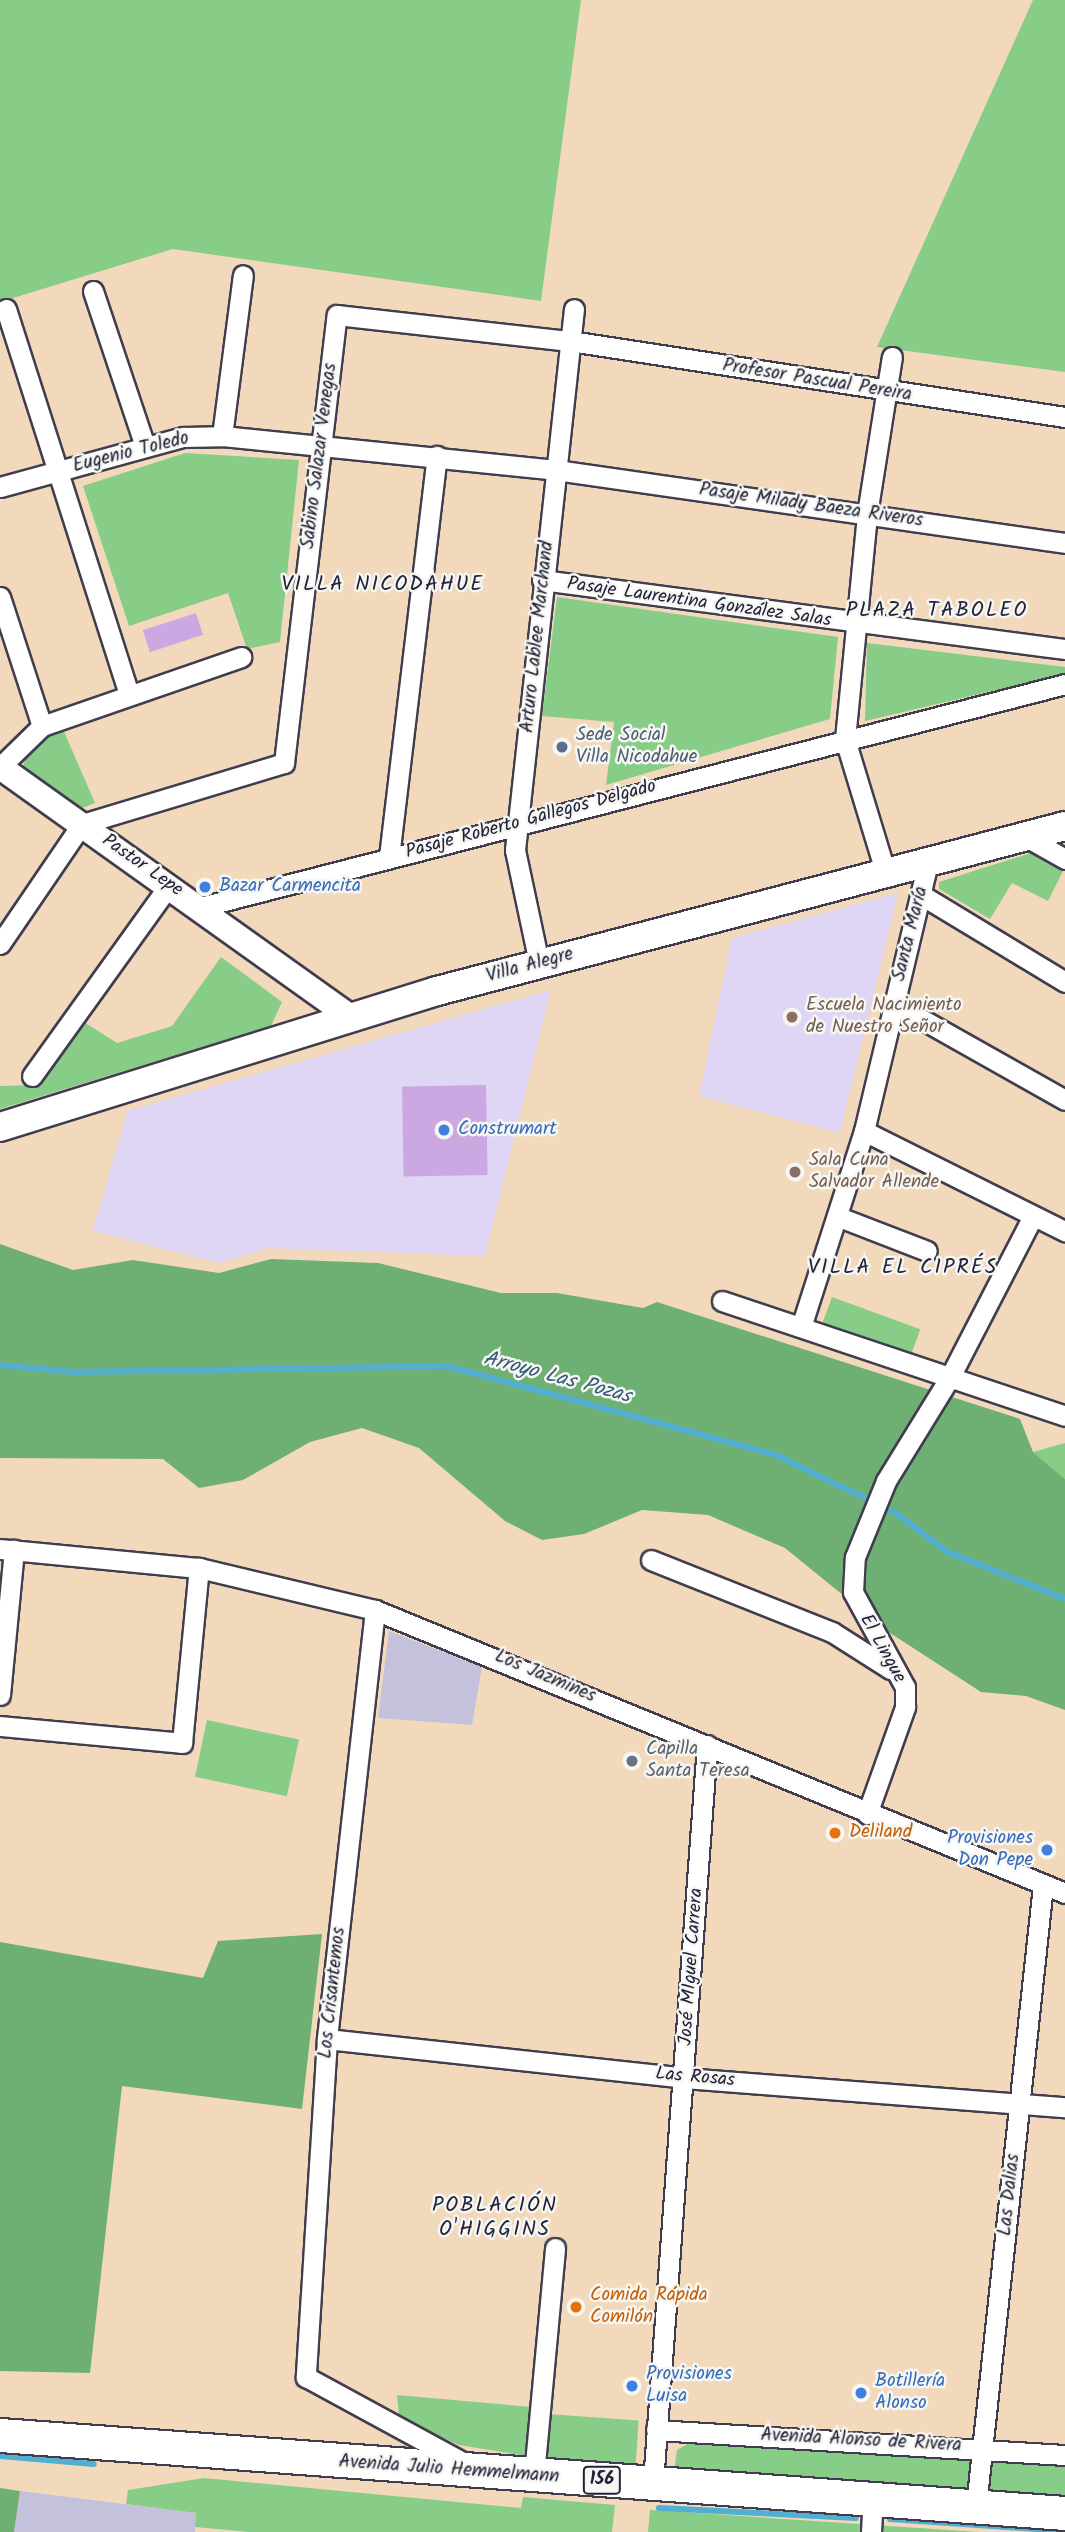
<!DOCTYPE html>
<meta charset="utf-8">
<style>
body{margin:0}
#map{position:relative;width:1065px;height:2532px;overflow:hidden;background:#f3d9bb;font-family:Kalam,sans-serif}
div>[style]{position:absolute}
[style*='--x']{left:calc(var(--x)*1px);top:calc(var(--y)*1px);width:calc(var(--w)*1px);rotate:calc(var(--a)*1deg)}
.built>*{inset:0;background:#dfd5f5}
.industrial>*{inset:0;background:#c3c1db}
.green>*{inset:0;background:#88cd87;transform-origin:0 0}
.forest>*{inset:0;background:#6eb074}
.stream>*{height:6px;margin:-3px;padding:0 3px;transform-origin:3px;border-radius:3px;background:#52afd1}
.building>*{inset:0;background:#cba8e2;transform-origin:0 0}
.roads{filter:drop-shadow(2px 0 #413d4e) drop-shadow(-2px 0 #413d4e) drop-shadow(0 2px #413d4e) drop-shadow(0 -2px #413d4e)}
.minor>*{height:19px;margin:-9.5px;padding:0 9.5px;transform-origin:9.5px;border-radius:9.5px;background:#fff}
.tertiary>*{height:24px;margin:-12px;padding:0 12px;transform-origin:12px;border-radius:12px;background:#fff}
.secondary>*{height:28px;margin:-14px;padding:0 14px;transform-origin:14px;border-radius:14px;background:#fff}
.trunk>*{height:33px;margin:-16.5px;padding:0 16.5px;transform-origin:16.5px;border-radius:16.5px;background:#fff}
.dots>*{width:19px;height:19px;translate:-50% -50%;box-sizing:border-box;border:4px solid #f6f6f2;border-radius:50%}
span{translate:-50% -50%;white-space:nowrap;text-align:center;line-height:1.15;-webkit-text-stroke:5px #f6f6f2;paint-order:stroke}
.shield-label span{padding:2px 5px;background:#f6f6f2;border:2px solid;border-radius:5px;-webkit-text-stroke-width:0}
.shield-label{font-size:18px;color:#22223b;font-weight:700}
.street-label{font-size:19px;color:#22223b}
.service-label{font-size:19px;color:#4e5e75}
.left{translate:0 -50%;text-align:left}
.shop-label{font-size:19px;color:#366cbe}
.right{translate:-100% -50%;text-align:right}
.education-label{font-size:19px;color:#785e54}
.worship-label{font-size:19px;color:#5b616d}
.food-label{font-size:19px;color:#c56008}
.neighbourhood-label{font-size:21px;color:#22223b;letter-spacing:2px}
.water-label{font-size:21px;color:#355a77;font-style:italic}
</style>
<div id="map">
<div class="built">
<div style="clip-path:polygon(898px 893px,840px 1133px,699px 1096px,732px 938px)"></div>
<div style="clip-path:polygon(551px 990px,485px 1256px,268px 1248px,220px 1263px,93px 1231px,127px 1111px)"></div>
</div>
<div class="industrial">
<div style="clip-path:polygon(389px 1631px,482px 1667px,472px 1725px,378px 1718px)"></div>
<div style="clip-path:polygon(20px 2491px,196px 2513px,195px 2532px,14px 2532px)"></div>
</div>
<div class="green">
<div style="clip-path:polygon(0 0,581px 0,541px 301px,173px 249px,0 302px)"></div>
<div style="clip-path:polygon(1033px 0,1065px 0,1065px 372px,877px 347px)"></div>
<div style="clip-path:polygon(185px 453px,299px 460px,280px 642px,247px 649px,228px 593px,129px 626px,83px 486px)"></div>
<div style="clip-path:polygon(557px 597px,838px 637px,830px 719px,606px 785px,614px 722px,542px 716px)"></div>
<div style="clip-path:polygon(867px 643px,1065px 667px,1065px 674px,865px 721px)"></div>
<div style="clip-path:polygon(62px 727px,95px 803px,82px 808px,22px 768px,36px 737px)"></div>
<div style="clip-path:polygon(1037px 851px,1065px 867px,1048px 901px,1012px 883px,990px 919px,939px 889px,939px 882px)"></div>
<div style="clip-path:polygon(221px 957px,282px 1002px,271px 1026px,0 1109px,0 1086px,36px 1085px,84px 1022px,117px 1043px,172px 1026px)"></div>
<div style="left:832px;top:1297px;width:94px;height:28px;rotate:20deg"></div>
<div style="clip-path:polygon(1065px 1443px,1065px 1479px,1033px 1452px)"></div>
<div style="left:207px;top:1720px;width:94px;height:58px;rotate:12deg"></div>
<div style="clip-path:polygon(397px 2395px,531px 2407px,526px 2456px,459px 2445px,414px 2425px,399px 2417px)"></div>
<div style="left:547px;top:2414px;width:92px;height:46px;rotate:4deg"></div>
<div style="clip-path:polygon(700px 2437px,1065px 2467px,1065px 2498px,674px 2472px,677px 2450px)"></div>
<div style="clip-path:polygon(204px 2478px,521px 2508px,523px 2497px,615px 2505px,612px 2532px,249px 2532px,195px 2527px,196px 2513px,126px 2504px,128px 2490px)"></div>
<div style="clip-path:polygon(650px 2510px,979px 2532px,648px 2532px)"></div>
</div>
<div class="forest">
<div style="clip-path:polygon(0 1244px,73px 1270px,133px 1260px,219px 1273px,271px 1259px,378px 1263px,501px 1293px,557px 1293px,643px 1308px,657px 1302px,1020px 1419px,1033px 1452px,1065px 1479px,1065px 1710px,1026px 1696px,981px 1692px,887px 1631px,785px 1548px,708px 1515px,642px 1510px,584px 1534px,542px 1540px,505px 1521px,419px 1448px,362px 1428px,310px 1442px,243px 1480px,199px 1488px,163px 1459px,0 1458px)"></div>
<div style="clip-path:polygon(322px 1934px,302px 2109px,122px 2086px,90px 2373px,0 2371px,0 1942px,203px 1978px,218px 1941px)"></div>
<div style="clip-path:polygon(0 2488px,20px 2491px,14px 2532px,0 2532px)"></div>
</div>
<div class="stream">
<div style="--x:0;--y:1365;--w:74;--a:5.4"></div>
<div style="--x:74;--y:1372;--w:373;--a:-0.9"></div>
<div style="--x:447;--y:1366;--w:341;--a:15.1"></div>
<div style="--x:776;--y:1455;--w:133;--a:25.8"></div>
<div style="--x:896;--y:1513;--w:65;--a:36.9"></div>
<div style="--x:948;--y:1552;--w:126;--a:21.9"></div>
<div style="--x:0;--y:2456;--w:94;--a:4.9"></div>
<div style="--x:659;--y:2508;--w:197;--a:2.9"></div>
<div style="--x:890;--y:2519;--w:175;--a:3.9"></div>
</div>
<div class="building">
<div style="left:196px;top:613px;width:23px;height:56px;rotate:72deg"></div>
<div style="left:486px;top:1085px;width:90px;height:84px;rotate:89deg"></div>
</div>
<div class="roads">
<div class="minor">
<div style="--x:93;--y:291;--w:163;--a:71.5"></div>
<div style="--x:6;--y:309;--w:404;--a:72.3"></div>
<div style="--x:222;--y:436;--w:162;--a:-82.6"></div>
<div style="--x:0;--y:487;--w:190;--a:-15.3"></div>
<div style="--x:183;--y:437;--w:39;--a:-1"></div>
<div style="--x:222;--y:436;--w:336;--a:5.8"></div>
<div style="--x:556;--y:470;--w:514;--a:8.16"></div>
<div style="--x:542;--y:580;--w:528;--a:7.52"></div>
<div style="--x:0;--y:597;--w:136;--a:72"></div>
<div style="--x:0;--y:767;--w:59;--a:-44.3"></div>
<div style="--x:42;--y:726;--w:211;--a:-19.1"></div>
<div style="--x:1026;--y:837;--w:45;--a:29.4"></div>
<div style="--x:389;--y:857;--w:404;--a:-83.2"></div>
<div style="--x:885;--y:871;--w:138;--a:-106.9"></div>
<div style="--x:845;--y:739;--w:226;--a:-84.4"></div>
<div style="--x:867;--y:514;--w:159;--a:-81"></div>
<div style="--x:923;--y:896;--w:166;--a:31.2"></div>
<div style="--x:201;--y:907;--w:892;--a:-14.47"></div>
<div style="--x:0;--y:944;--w:145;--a:-55.7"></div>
<div style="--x:82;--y:824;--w:211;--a:-16.8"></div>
<div style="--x:284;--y:763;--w:451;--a:-83.3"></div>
<div style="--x:337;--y:315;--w:234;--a:6.4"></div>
<div style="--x:570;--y:341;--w:501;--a:8.73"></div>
<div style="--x:539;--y:963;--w:116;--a:-102"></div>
<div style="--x:515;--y:850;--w:544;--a:-83.78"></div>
<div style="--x:893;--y:1003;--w:197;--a:29.4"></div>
<div style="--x:32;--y:1076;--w:235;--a:-54.3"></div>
<div style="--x:864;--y:1131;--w:225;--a:26.5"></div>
<div style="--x:839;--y:1217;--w:94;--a:21.1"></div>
<div style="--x:722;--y:1301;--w:362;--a:18.5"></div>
<div style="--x:801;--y:1327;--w:206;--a:-72.2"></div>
<div style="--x:864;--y:1131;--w:277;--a:-76.6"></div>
<div style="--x:0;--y:1549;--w:200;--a:5.5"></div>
<div style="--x:199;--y:1568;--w:181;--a:13.4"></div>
<div style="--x:375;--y:1610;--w:746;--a:22.3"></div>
<div style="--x:651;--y:1560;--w:195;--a:21.7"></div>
<div style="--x:832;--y:1632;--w:69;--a:32.5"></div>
<div style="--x:375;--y:1610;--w:432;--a:96.4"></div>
<div style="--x:327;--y:2039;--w:339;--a:93.6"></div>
<div style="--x:306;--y:2377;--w:184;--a:28.5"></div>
<div style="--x:0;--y:1695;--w:146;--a:-84.5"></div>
<div style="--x:0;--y:1726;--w:183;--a:5.3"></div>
<div style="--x:182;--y:1743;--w:176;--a:-84.5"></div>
<div style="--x:867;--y:1814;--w:114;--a:-70.4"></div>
<div style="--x:905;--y:1707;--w:20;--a:-90"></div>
<div style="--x:905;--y:1687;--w:108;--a:-118.7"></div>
<div style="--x:853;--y:1592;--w:35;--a:-87"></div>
<div style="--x:855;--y:1557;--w:82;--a:-67.8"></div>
<div style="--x:886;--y:1481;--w:122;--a:-58.4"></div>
<div style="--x:950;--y:1377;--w:181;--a:-62.7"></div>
<div style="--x:327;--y:2039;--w:359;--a:6.2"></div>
<div style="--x:684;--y:2078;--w:382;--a:4.4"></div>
<div style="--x:656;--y:2430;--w:410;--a:3.5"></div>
<div style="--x:534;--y:2475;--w:228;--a:-84.7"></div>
<div style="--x:653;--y:2483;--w:740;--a:-85.82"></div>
<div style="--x:976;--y:2506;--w:625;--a:-83.84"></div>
<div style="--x:871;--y:2532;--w:34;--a:-87"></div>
</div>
<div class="tertiary">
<div style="--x:0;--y:767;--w:429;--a:35.5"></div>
</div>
<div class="secondary">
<div style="--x:0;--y:1127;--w:458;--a:-17.3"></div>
<div style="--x:437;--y:991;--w:649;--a:-14.72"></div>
</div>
<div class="trunk">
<div style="--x:0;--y:2435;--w:1068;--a:4.19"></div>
</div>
</div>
<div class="dots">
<div style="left:562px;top:747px;background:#5c6f8a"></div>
<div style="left:205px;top:887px;background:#3f7fe0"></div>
<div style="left:792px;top:1017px;background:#8d6e63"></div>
<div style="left:444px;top:1130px;background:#3f7fe0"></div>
<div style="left:795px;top:1172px;background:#8d6e63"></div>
<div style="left:632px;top:1761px;background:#6b7280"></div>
<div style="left:835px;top:1833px;background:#e8710a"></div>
<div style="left:1047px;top:1850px;background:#3f7fe0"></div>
<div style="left:576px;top:2307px;background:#e8710a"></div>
<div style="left:632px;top:2386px;background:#3f7fe0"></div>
<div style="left:861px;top:2393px;background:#3f7fe0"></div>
</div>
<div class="shield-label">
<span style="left:602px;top:2480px">156</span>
</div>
<div class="street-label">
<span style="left:817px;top:381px;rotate:9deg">Profesor Pascual Pereira</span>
<span style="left:131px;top:453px;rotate:-14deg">Eugenio Toledo</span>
<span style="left:320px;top:456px;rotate:-83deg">Sabino Salazar Venegas</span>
<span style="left:811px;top:506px;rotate:8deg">Pasaje Milady Baeza Riveros</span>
<span style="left:699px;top:603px;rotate:8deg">Pasaje Laurentina González Salas</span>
<span style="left:538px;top:637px;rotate:-84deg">Arturo Lablee Marchand</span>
<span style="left:531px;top:820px;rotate:-15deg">Pasaje Roberto Gallegos Delgado</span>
<span style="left:142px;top:866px;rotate:35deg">Pastor Lepe</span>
<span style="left:911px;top:934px;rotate:-76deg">Santa María</span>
<span style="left:530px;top:966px;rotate:-15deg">Villa Alegre</span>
<span style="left:882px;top:1649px;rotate:61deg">El Lingue</span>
<span style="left:545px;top:1677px;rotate:23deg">Los Jazmines</span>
<span style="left:692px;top:1967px;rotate:-86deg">José MIguel Carrera</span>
<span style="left:333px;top:1993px;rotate:-84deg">Los Crisantemos</span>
<span style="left:695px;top:2078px;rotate:5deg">Las Rosas</span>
<span style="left:1010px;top:2195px;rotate:-84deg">Las Dalias</span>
<span style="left:861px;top:2441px;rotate:3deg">Avenida Alonso de Rivera</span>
<span style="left:449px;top:2470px;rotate:4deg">Avenida Julio Hemmelmann</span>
</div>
<div class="service-label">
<span class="left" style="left:576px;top:747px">Sede Social<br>Villa Nicodahue</span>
</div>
<div class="shop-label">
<span class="left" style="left:219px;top:887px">Bazar Carmencita</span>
<span class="left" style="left:458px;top:1130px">Construmart</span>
<span class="right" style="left:1033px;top:1850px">Provisiones<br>Don Pepe</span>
<span class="left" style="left:646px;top:2386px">Provisiones<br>Luisa</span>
<span class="left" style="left:875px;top:2393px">Botillería<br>Alonso</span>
</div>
<div class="education-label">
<span class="left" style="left:806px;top:1017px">Escuela Nacimiento<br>de Nuestro Señor</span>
<span class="left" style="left:809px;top:1172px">Sala Cuna<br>Salvador Allende</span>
</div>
<div class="worship-label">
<span class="left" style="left:646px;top:1761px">Capilla<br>Santa Teresa</span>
</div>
<div class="food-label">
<span class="left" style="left:849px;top:1833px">Deliland</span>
<span class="left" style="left:590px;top:2307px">Comida Rápida<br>Comilón</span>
</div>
<div class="neighbourhood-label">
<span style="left:383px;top:585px">VILLA NICODAHUE</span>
<span style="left:937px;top:611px">PLAZA TABOLEO</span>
<span style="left:903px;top:1268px">VILLA EL CIPRÉS</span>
<span style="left:495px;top:2218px">POBLACIÓN<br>O'HIGGINS</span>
</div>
<div class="water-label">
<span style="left:557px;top:1378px;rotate:15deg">Arroyo Las Pozas</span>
</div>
</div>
